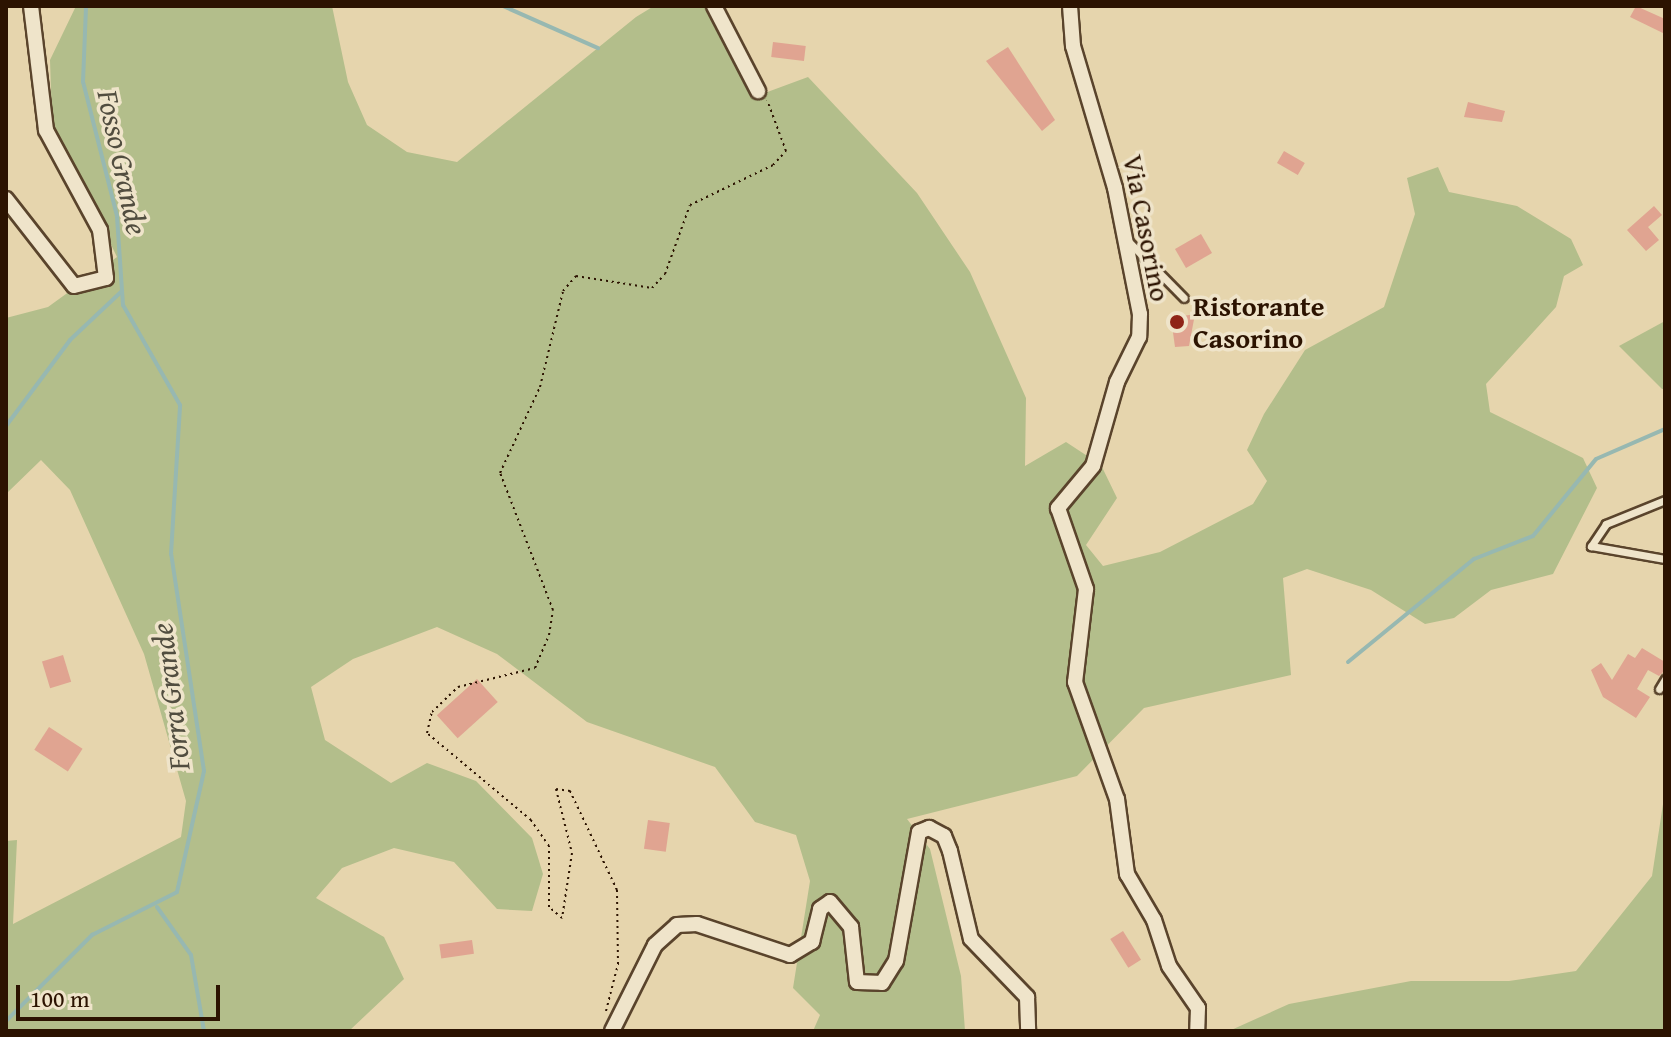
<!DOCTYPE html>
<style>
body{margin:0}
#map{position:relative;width:1671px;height:1037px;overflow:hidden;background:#e6d5ad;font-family:"Gentium Book Plus",serif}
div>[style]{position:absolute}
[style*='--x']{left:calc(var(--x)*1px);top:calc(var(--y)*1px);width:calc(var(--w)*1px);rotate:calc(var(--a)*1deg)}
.green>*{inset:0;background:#b3be8b}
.stream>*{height:4px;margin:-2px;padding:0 2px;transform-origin:2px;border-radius:2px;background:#97b8b1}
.building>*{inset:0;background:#e0a491;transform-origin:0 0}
.path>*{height:2px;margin-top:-1px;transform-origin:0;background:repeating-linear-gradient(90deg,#2c1301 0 2px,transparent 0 6px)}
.roads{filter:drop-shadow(2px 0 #5a442c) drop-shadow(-2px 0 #5a442c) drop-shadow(0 2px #5a442c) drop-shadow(0 -2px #5a442c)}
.lane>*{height:7px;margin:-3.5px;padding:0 3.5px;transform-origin:3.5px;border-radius:3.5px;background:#efe4ca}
.street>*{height:14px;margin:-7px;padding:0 7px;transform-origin:7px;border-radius:7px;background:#efe4ca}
.dots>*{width:22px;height:22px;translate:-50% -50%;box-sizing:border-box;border:4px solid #efe4ca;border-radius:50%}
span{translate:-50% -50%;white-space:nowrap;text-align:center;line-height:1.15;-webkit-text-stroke:7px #efe4ca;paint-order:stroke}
.street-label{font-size:28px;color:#2c1301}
.poi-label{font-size:28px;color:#2c1301;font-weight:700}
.left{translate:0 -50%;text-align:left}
.water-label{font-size:30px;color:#514d3f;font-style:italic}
.frame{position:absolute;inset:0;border:8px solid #2c1301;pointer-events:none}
.scale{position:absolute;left:16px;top:985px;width:204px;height:36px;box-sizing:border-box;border:4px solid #2c1301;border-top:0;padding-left:10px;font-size:24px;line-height:28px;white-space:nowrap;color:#2c1301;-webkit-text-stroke:6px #efe4ca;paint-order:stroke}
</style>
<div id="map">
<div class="green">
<div style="clip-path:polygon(76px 6px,332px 6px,348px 82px,367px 125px,407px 152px,457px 162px,636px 17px,654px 6px,704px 6px,730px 41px,751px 98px,808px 77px,917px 193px,970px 272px,1026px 398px,1025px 466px,1066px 442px,1101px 465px,1117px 498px,1086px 545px,1103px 566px,1160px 552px,1253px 504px,1267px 481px,1247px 450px,1264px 414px,1305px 350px,1384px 307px,1415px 214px,1407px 178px,1438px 167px,1449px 192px,1517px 206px,1571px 239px,1583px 265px,1564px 276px,1556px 307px,1486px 384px,1490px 412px,1583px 458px,1597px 488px,1553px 574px,1491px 590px,1454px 618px,1425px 624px,1371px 590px,1307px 569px,1283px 578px,1291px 675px,1144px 708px,1077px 776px,907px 819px,930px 849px,961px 976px,965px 1031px,813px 1031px,820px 1015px,793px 988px,810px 881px,796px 835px,755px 822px,715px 767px,587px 722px,497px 654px,437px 627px,353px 659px,311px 687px,325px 740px,391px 783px,427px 763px,476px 781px,532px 838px,543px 874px,532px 911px,497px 909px,454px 862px,394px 848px,342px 868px,316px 898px,384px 937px,404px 979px,349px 1031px,6px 1031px,6px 841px,17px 840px,13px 924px,181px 837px,186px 801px,144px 654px,70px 490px,41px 460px,6px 494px,6px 318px,48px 307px,117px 257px,52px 122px,50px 60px)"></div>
<div style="clip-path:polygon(1665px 321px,1665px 389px,1662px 389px,1619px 346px)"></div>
<div style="clip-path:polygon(1665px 791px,1665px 1031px,1229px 1031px,1289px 1004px,1411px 981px,1509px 981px,1576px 971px,1652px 876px)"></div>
</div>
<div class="stream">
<div style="--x:503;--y:6;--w:104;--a:23.9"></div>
<div style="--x:6;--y:426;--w:107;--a:-53.3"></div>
<div style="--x:70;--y:340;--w:70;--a:-43.3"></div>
<div style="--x:1348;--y:662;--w:163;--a:-39.3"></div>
<div style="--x:1474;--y:559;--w:63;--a:-21.3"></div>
<div style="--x:1533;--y:536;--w:99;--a:-50.7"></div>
<div style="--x:1596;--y:459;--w:75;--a:-23.5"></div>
<div style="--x:157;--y:907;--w:59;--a:54.7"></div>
<div style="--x:191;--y:955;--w:77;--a:80.3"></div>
<div style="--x:6;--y:1021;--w:122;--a:-45"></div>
<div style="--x:92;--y:935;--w:95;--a:-26.8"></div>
<div style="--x:177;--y:892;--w:124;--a:-77.4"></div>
<div style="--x:204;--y:771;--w:219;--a:-98.6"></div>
<div style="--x:171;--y:554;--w:149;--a:-86.5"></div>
<div style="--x:180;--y:405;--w:115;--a:-119.7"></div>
<div style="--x:123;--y:305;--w:89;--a:-93.9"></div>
<div style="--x:117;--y:216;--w:138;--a:-104.2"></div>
<div style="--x:83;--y:82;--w:76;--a:-87.7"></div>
</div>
<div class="building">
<div style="clip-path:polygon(1636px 6px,1665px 19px,1665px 34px,1630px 17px)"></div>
<div style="left:773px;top:42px;width:33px;height:15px;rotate:7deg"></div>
<div style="clip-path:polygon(1008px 47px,1055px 120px,1042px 131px,986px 61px)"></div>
<div style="clip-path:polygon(1468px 102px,1505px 111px,1502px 122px,1464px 117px)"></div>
<div style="left:1284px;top:151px;width:24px;height:14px;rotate:30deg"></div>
<div style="clip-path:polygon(1654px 206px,1662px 215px,1648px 227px,1659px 240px,1646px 251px,1627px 230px)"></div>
<div style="left:1201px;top:234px;width:22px;height:30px;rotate:60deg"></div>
<div style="clip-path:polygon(1195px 314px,1189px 346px,1175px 347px,1171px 318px)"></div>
<div style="clip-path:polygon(1642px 648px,1665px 662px,1665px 670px,1659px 676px,1648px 670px,1637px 689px,1650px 697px,1636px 718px,1603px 697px,1591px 670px,1601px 663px,1612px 680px,1628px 654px,1635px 658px)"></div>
<div style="left:63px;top:655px;width:28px;height:22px;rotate:73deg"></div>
<div style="left:477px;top:679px;width:31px;height:54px;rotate:48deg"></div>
<div style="left:49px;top:727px;width:40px;height:27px;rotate:33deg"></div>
<div style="left:648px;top:820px;width:22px;height:29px;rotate:8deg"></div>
<div style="left:1123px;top:931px;width:34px;height:15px;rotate:58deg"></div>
<div style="left:472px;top:940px;width:14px;height:33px;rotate:82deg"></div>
</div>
<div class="path">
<div style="--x:606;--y:1011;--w:49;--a:-75.7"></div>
<div style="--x:618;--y:964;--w:74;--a:-90.8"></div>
<div style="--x:617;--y:890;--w:110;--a:-115.4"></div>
<div style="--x:570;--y:791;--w:14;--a:-172"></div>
<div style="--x:556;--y:789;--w:66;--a:76"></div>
<div style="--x:572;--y:853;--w:66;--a:98.7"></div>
<div style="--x:562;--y:918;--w:17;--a:-140"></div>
<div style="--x:549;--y:907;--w:61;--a:-90"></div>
<div style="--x:549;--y:846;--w:32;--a:-125"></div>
<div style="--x:531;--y:820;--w:136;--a:-140.1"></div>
<div style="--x:427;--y:733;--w:22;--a:-77"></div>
<div style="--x:432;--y:712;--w:36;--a:-44"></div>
<div style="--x:458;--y:687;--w:79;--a:-13.9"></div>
<div style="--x:535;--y:668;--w:36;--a:-67"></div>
<div style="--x:549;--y:635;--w:25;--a:-81"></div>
<div style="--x:553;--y:610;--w:147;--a:-111.1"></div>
<div style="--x:500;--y:473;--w:95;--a:-65.1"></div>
<div style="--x:540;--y:387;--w:99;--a:-76.5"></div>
<div style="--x:563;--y:291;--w:20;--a:-49"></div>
<div style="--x:576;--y:276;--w:77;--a:9"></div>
<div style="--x:652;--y:288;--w:19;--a:-47"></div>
<div style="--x:665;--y:274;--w:73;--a:-70.1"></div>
<div style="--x:690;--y:205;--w:92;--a:-25.7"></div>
<div style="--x:773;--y:165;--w:19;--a:-47"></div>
<div style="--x:786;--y:151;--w:54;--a:-110.4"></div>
</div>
<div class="roads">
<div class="lane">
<div style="--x:1127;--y:240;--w:81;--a:45.5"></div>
<div style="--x:1665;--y:500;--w:64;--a:157.9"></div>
<div style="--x:1606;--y:524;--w:27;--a:124"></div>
<div style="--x:1591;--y:546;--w:75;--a:10"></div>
<div style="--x:1659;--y:689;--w:12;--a:-59"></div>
</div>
<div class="street">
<div style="--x:714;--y:6;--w:96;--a:62.6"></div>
<div style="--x:1070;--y:6;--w:40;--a:85.7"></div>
<div style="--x:1073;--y:46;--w:148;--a:73.5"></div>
<div style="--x:1115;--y:188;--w:128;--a:78.8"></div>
<div style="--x:1140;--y:314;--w:23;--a:92"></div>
<div style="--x:1139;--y:337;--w:50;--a:116.1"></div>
<div style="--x:1117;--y:382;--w:87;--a:105.9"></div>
<div style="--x:1093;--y:466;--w:55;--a:129.8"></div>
<div style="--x:1058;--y:508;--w:86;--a:70.9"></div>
<div style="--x:1086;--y:589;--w:94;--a:96.7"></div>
<div style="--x:1075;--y:682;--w:124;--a:70.3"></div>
<div style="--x:1117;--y:799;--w:76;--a:82.4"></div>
<div style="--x:1127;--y:874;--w:53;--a:59.6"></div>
<div style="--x:1154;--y:920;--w:48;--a:71.9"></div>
<div style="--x:1169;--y:966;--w:51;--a:55.4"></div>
<div style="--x:1198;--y:1008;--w:23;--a:92"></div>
<div style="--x:6;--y:199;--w:110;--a:52"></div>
<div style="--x:74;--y:286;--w:33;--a:-14"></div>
<div style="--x:106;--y:278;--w:48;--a:-97.1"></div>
<div style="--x:100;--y:230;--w:114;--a:-118.4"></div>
<div style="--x:46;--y:130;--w:125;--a:-96.9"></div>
<div style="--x:612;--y:1031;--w:96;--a:-63.4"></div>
<div style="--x:655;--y:945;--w:30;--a:-42"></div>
<div style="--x:677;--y:925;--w:20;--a:-3"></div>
<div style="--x:697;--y:924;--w:98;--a:18.4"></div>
<div style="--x:790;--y:955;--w:26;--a:-31"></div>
<div style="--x:812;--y:942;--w:34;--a:-76"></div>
<div style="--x:820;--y:909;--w:12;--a:-35"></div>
<div style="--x:830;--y:902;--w:33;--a:50"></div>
<div style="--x:851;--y:927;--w:55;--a:83.8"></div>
<div style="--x:857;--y:982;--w:25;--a:2"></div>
<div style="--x:882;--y:983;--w:26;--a:-58"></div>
<div style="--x:896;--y:961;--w:131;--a:-79.9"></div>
<div style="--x:919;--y:832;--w:11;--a:-22"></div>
<div style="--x:929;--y:828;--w:17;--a:28"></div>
<div style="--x:944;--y:836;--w:16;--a:68"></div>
<div style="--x:950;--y:851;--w:90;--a:76.6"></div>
<div style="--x:971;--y:939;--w:81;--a:46"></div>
<div style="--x:1027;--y:997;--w:34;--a:88"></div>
</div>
</div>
<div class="dots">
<div style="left:1177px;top:322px;background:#8f2418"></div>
</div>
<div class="street-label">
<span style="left:1147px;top:228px;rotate:79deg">Via Casorino</span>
</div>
<div class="poi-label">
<span class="left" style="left:1193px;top:322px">Ristorante<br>Casorino</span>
</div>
<div class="water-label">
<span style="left:123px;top:162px;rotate:78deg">Fosso Grande</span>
<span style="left:170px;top:697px;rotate:-97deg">Forra Grande</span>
</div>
<div class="frame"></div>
<div class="scale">100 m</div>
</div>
